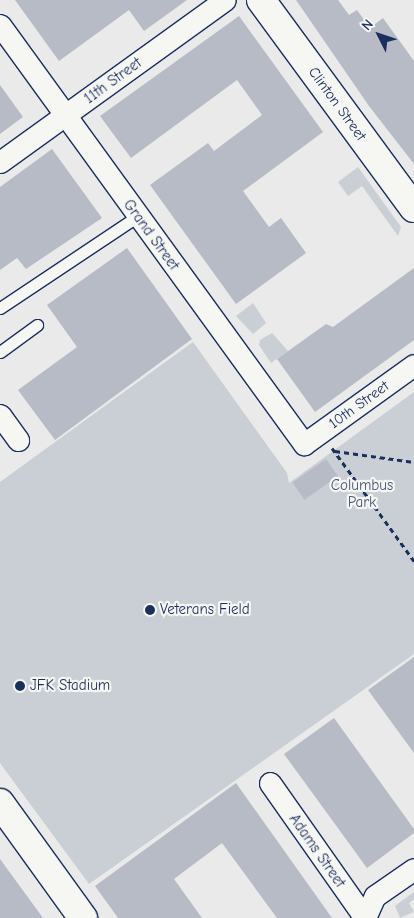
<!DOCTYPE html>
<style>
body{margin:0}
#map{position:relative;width:414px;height:918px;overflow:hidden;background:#e9eae9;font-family:"Comic Neue",sans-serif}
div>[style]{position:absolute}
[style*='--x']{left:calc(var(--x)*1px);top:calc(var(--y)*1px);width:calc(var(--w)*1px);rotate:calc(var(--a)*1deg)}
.green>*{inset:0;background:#caced5}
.building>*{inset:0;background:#b6bbc6;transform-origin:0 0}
.path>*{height:3px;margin-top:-1.5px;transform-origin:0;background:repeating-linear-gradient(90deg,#1b2f5e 0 5px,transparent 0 9px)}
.roads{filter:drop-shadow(1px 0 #1b2f5e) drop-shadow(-1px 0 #1b2f5e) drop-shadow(0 1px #1b2f5e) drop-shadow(0 -1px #1b2f5e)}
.lane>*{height:11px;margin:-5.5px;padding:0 5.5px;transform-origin:5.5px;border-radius:5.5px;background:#f6f6f2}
.street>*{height:21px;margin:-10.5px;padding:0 10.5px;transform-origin:10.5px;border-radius:10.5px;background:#f6f6f2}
.secondary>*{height:28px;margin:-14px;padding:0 14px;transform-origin:14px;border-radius:14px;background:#f6f6f2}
.dots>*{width:14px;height:14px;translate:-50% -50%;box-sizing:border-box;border:2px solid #f6f6f2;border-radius:50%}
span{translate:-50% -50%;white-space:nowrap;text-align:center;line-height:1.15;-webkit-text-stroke:4.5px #f6f6f2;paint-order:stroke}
.street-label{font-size:15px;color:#1b2f5e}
.park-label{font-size:15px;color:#47577c}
.poi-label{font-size:15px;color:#1b2f5e}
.left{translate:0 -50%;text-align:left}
.north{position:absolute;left:354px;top:10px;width:50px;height:50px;-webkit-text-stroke:4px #f6f6f2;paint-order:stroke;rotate:311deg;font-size:14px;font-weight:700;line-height:20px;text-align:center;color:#1b2f5e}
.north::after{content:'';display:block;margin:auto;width:18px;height:22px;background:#1b2f5e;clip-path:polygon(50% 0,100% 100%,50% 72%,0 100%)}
</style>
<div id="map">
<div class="green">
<div style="clip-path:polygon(358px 167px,401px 227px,398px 236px,362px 186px,348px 196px,338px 182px)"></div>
<div style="clip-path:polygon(253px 303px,266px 323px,253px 334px,236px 316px)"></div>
<div style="clip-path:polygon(272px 333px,288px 351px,271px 363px,259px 345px,260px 340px)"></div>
<div style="clip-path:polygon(193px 342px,287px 473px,289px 483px,414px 392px,414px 654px,89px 884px,0 763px,0 482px)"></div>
<div style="clip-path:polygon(414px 892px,414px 899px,409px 903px,414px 912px,400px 918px,395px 906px)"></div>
</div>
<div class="building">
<div style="clip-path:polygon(15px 0,187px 0,144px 31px,129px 10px,59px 61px)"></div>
<div style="clip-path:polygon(296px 0,338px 0,349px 15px,357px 10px,370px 28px,383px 18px,414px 61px,414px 164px,369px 106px)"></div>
<div style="clip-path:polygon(239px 16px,323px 132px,243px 191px,269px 227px,281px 218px,306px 253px,236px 304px,150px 185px,208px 143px,214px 151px,262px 115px,237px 80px,131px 158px,100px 116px)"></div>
<div style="clip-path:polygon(0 85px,23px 117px,0 134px)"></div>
<div style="clip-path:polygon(52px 149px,102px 218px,26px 269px,17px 258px,0 270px,0 187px)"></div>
<div style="clip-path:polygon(127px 248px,192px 339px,55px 440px,18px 390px,77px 347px,47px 305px)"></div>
<div style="clip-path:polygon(414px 268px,414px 340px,315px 412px,277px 359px,326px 324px,333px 327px)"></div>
<div style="left:326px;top:459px;width:21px;height:41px;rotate:55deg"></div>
<div style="clip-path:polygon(414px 657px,414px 753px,368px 690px)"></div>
<div style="clip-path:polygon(334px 718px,414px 829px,414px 833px,367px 868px,284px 754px)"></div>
<div style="clip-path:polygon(236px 783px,332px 918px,277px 918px,222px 843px,174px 879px,202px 918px,118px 918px,95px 886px)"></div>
<div style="clip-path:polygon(0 859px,43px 918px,0 918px)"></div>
</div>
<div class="path">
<div style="--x:332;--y:448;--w:140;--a:54"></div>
<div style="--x:335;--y:451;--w:80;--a:7.9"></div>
</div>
<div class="roads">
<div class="lane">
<div style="--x:0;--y:308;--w:166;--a:-33.7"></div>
<div style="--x:0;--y:352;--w:46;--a:-36.1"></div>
</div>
<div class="street">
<div style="--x:0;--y:25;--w:518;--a:54.04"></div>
<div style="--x:304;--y:444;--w:135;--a:-35.7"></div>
<div style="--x:0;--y:162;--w:277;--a:-35.8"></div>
<div style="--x:0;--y:415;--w:31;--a:54"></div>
<div style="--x:270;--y:783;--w:165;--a:54.9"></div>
<div style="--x:365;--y:918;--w:24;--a:-66"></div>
<div style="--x:375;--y:896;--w:47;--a:-34.7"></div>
</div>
<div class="secondary">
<div style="--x:261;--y:0;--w:258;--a:53.7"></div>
<div style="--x:0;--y:803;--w:142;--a:54.2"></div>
</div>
</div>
<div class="dots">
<div style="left:150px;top:610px;background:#1b2f5e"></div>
<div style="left:20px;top:686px;background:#1b2f5e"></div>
</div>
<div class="street-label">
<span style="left:113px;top:81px;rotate:-36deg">11th Street</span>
<span style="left:337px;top:104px;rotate:54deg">Clinton Street</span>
<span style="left:151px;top:235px;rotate:54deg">Grand Street</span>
<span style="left:359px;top:405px;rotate:-36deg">10th Street</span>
<span style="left:317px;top:851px;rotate:55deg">Adams Street</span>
</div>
<div class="park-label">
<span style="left:362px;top:494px">Columbus<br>Park</span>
</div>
<div class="poi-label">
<span class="left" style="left:160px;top:610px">Veterans Field</span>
<span class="left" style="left:30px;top:686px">JFK Stadium</span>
</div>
<div class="north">N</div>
</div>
